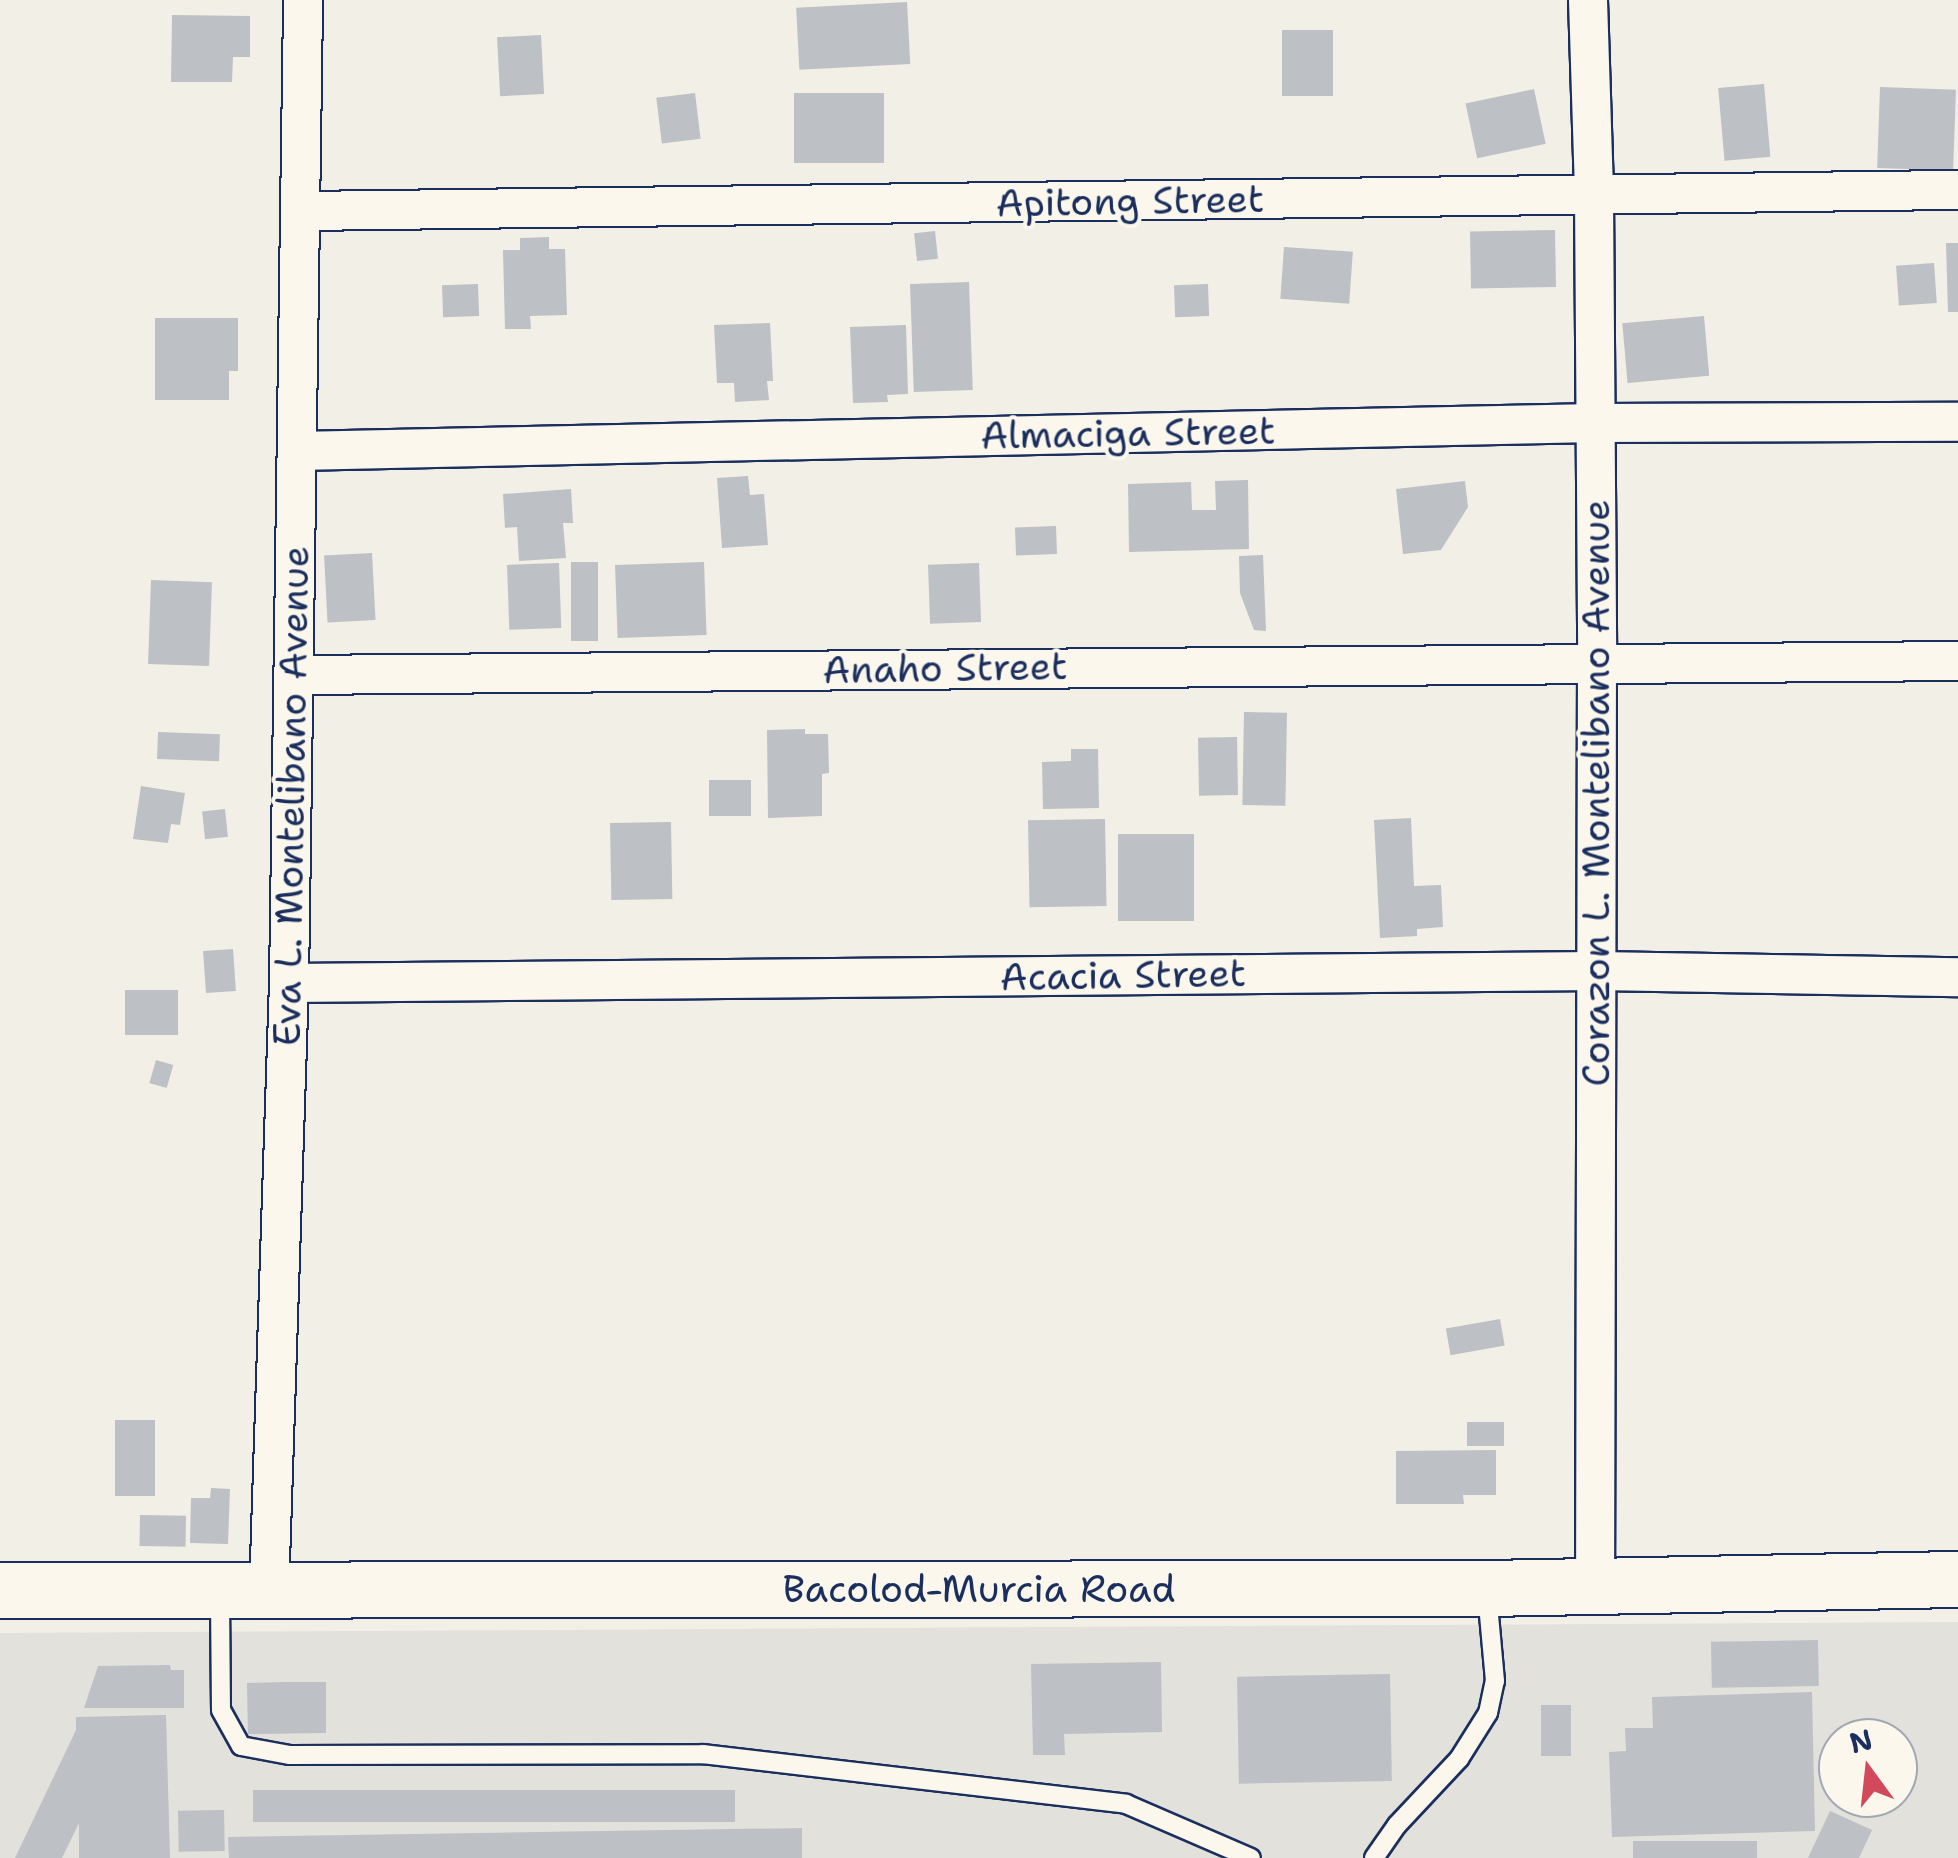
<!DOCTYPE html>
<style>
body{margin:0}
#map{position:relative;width:1958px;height:1858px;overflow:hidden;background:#f2efe6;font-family:"Shantell Sans",sans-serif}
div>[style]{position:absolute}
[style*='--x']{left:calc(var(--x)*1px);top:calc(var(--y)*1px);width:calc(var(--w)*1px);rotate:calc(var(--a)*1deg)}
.built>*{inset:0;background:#e2e1dc}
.building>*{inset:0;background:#bdc0c4;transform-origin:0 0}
.roads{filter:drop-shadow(2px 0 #1b2f5e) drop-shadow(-2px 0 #1b2f5e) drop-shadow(0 2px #1b2f5e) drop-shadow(0 -2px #1b2f5e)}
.lane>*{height:18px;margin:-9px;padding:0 9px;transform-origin:9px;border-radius:9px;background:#fbf7ec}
.street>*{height:38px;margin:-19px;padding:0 19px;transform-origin:19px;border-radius:19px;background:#fbf7ec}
.highway>*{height:55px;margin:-27.5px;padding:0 27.5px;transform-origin:27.5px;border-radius:27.5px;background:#fbf7ec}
span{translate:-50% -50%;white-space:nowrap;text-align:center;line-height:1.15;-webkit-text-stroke:8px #fbf7ec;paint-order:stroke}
.street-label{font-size:38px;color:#1b2f5e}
.north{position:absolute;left:1818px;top:1718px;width:100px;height:100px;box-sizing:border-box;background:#fbf7ec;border:2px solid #a1a7b3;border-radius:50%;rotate:345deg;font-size:28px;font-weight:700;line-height:40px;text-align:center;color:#1b2f5e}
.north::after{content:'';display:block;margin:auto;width:35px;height:45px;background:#d1495b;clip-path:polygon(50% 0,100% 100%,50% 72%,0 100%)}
</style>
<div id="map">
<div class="built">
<div style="clip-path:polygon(evenodd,1958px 1622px,1958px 1858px,0 1858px,0 1633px,1958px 1622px,1838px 1738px,1898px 1738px,1898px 1798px,1838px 1798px,1838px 1738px)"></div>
</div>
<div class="building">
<div style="left:907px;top:2px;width:62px;height:111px;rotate:87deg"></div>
<div style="clip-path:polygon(172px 15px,250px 16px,250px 57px,233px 57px,232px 82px,171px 82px)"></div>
<div style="left:1282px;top:30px;width:51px;height:66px"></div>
<div style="left:541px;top:35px;width:59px;height:44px;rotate:87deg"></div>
<div style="left:1764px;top:84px;width:73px;height:46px;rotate:85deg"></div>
<div style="left:1880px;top:87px;width:76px;height:81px;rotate:2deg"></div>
<div style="left:1534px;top:89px;width:56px;height:70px;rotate:78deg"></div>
<div style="left:695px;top:93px;width:46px;height:39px;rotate:83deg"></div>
<div style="left:884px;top:93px;width:70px;height:90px;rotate:90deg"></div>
<div style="left:1555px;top:230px;width:57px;height:85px;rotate:89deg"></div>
<div style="left:935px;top:231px;width:28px;height:21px;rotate:84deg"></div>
<div style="clip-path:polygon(549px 237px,549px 249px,565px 249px,567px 315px,530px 316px,531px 329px,505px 329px,503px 250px,520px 250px,520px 238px)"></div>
<div style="clip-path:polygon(1946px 243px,1958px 243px,1958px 312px,1948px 312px)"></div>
<div style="left:1284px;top:247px;width:69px;height:52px;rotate:4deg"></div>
<div style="left:1934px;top:263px;width:40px;height:38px;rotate:86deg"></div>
<div style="left:969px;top:282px;width:108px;height:59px;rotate:88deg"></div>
<div style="left:478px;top:284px;width:32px;height:36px;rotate:88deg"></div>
<div style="left:1208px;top:284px;width:32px;height:34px;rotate:88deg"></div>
<div style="left:1704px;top:316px;width:60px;height:82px;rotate:85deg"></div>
<div style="clip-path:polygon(155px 318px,238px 318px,238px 371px,229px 371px,229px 400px,155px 400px)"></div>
<div style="clip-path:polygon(770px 323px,773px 381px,767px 381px,769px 400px,735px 402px,734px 383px,717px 383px,714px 325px)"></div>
<div style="clip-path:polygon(906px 325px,908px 394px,887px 395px,888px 402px,853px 403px,850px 327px)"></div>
<div style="clip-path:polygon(748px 476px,750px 495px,764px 494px,768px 545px,722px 548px,717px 478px)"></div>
<div style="clip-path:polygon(1248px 480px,1249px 549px,1129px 552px,1128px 484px,1191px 482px,1192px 510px,1216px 510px,1215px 481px)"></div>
<div style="clip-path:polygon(1465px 481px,1468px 507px,1441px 550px,1403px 554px,1396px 489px)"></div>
<div style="clip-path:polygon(571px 489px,573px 523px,563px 523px,566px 558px,519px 561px,517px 527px,505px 528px,503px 494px)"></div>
<div style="left:1056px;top:526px;width:28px;height:41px;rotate:88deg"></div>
<div style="left:372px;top:553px;width:67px;height:48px;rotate:87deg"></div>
<div style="clip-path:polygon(1263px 555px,1266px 631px,1254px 630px,1240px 593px,1239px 556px)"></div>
<div style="left:571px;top:562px;width:27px;height:79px"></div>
<div style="left:704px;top:562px;width:73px;height:89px;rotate:88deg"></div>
<div style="left:559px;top:563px;width:65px;height:52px;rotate:88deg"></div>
<div style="left:979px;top:563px;width:59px;height:51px;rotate:88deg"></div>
<div style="left:151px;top:580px;width:61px;height:84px;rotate:2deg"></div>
<div style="left:1244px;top:712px;width:43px;height:93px;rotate:1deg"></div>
<div style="clip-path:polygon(805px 729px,805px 734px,828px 734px,829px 773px,822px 774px,822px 816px,768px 818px,767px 730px)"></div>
<div style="left:158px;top:732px;width:62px;height:27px;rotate:2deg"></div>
<div style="left:1237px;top:737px;width:58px;height:39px;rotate:89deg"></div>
<div style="clip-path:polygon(1071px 749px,1098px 749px,1099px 808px,1043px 809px,1042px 762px,1071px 761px)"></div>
<div style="left:709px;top:780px;width:42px;height:36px"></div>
<div style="clip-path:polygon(141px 786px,185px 793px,180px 825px,171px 824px,168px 843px,133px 839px)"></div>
<div style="left:225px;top:809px;width:28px;height:23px;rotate:84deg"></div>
<div style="clip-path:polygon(1411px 818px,1414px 886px,1441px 885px,1443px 927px,1417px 929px,1417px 936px,1380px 938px,1374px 820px)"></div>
<div style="left:1105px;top:819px;width:87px;height:77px;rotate:89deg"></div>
<div style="left:671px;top:822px;width:77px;height:61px;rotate:89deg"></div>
<div style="left:1194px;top:834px;width:87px;height:76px;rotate:90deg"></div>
<div style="left:233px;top:949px;width:42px;height:30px;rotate:86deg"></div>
<div style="left:125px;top:990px;width:53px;height:45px"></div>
<div style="left:156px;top:1060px;width:18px;height:24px;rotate:16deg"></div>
<div style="left:1500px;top:1319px;width:27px;height:55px;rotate:80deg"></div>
<div style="left:115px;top:1420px;width:40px;height:76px"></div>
<div style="left:1467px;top:1422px;width:37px;height:24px"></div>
<div style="clip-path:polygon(1496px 1450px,1496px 1495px,1463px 1495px,1464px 1504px,1396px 1504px,1396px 1451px)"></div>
<div style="clip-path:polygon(211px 1488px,230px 1489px,228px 1544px,190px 1543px,191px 1498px,210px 1498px)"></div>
<div style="left:140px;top:1515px;width:46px;height:31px;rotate:1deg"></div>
<div style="left:1818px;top:1640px;width:46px;height:107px;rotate:89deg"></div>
<div style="clip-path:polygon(1161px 1662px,1162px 1732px,1064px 1734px,1065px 1755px,1033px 1755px,1031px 1664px)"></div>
<div style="clip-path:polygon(170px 1665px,171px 1670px,184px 1670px,184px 1708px,84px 1708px,98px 1666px)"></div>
<div style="left:1390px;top:1674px;width:107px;height:153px;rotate:89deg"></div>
<div style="clip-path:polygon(287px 1682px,326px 1682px,326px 1733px,248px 1734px,247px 1683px)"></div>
<div style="clip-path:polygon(1812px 1692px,1815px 1831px,1612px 1837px,1609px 1752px,1626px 1751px,1625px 1728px,1653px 1728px,1652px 1697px)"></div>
<div style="left:1541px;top:1705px;width:30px;height:51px"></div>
<div style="clip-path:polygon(166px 1715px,170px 1858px,79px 1858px,79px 1823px,62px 1858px,15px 1858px,76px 1730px,76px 1717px)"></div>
<div style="left:735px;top:1790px;width:32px;height:482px;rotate:90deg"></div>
<div style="left:224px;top:1810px;width:41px;height:46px;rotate:89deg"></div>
<div style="clip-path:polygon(1830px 1811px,1872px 1830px,1859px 1858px,1808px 1858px)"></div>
<div style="clip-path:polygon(802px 1828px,802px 1858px,229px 1858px,228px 1837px)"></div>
<div style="left:1757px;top:1841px;width:17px;height:124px;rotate:90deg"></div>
</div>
<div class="roads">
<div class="lane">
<div style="--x:220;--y:1597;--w:113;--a:89.5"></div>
<div style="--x:221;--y:1710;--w:41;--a:60.9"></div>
<div style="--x:241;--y:1746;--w:50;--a:10.4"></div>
<div style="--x:290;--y:1755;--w:413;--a:-0.1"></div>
<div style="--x:703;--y:1754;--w:426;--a:6.7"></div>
<div style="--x:1126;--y:1804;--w:136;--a:23.4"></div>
<div style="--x:1374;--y:1858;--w:40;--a:-55.1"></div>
<div style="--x:1397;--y:1825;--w:91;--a:-46.8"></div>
<div style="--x:1459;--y:1759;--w:54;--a:-57.8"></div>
<div style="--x:1488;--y:1713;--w:33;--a:-78"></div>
<div style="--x:1495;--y:1681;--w:88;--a:-95.2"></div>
</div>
<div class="street">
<div style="--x:1588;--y:0;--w:195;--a:88.2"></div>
<div style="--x:1594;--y:195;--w:466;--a:89.6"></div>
<div style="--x:1597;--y:661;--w:924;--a:90.12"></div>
<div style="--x:303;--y:211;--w:1655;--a:-0.73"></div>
<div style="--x:298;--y:451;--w:1297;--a:-1.24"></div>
<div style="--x:1595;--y:423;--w:363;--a:-0.2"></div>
<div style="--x:293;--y:675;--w:1665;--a:-0.48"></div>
<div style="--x:289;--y:983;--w:1309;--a:-0.53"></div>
<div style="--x:1598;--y:971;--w:360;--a:1"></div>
<div style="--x:269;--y:1592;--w:609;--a:-88.12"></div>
<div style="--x:289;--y:983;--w:983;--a:-89.18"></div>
</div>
<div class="highway">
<div style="--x:0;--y:1590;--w:1487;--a:-0.08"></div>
<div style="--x:1487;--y:1588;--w:471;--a:-1.1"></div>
</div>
</div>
<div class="street-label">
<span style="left:1130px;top:201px;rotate:-1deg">Apitong Street</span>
<span style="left:1128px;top:433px;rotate:-1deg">Almaciga Street</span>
<span style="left:945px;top:668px;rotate:-1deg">Anaho Street</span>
<span style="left:1596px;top:793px;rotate:-90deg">Corazon L. Montelibano Avenue</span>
<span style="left:291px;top:796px;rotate:-89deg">Eva L. Montelibano Avenue</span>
<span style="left:1123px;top:975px;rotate:-1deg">Acacia Street</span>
<span style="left:979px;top:1589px">Bacolod-Murcia Road</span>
</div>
<div class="north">N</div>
</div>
